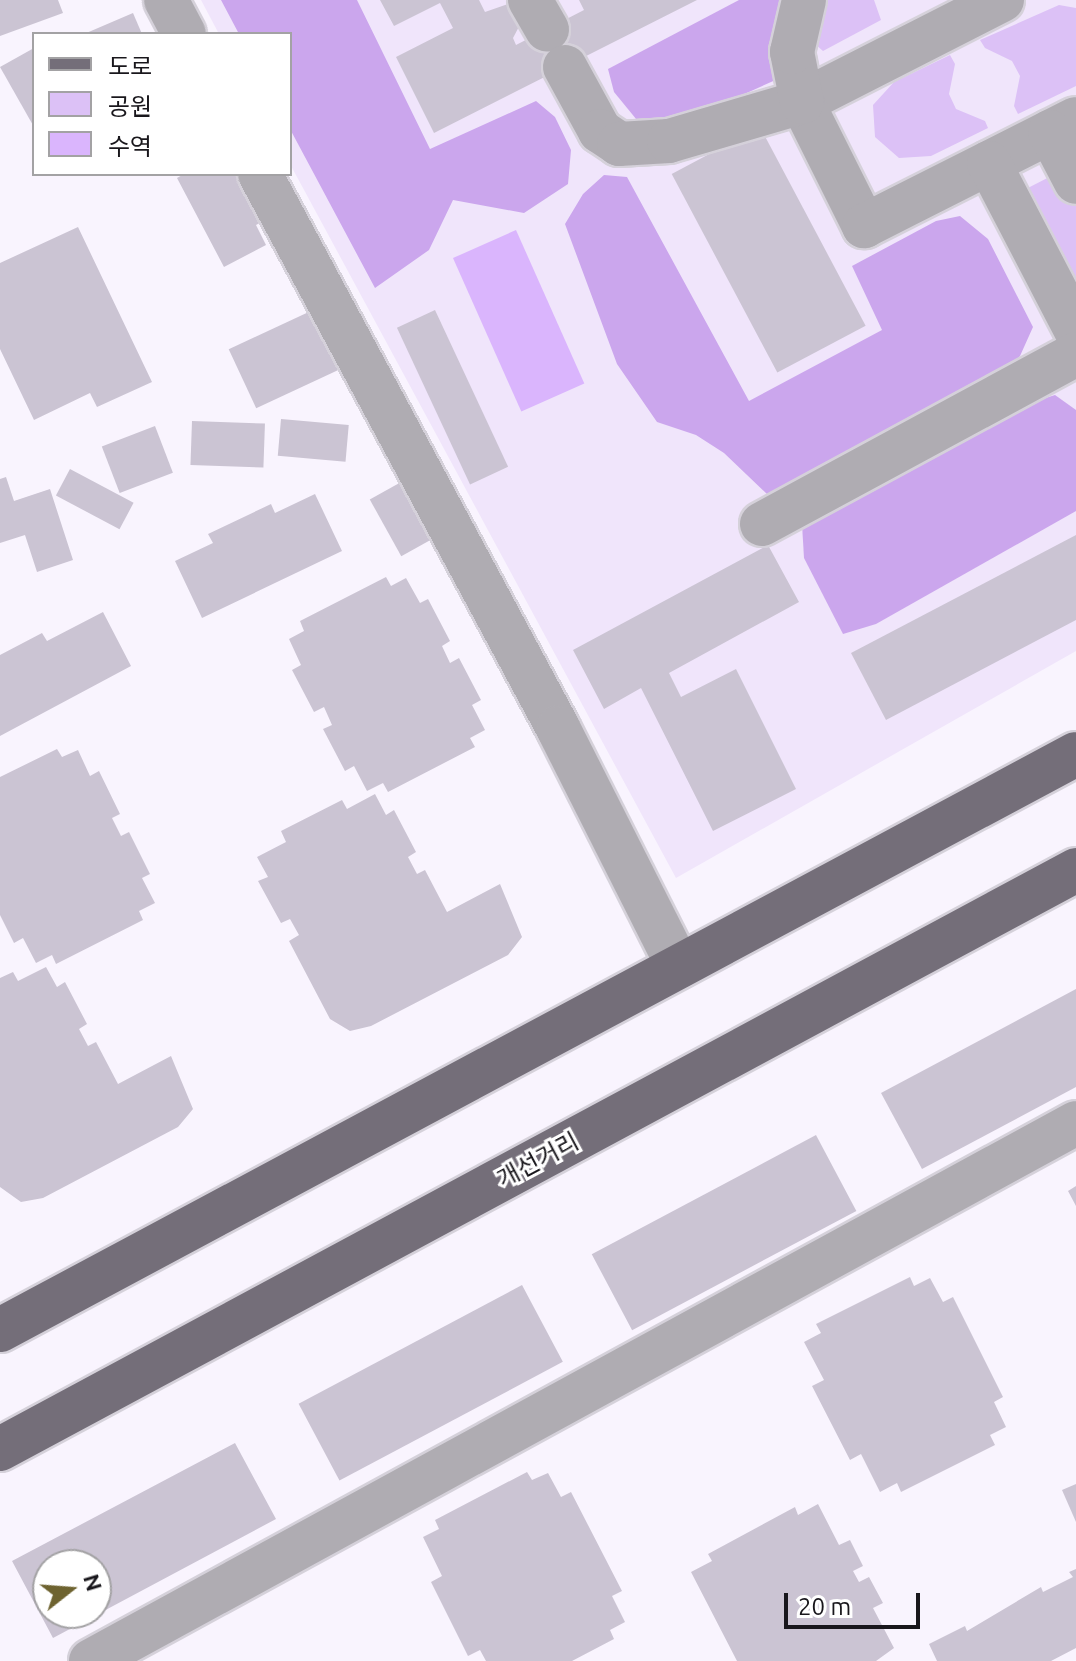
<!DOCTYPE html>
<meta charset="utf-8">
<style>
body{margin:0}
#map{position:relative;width:1076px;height:1661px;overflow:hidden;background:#f9f4fe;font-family:Ubuntu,"Noto Sans KR",sans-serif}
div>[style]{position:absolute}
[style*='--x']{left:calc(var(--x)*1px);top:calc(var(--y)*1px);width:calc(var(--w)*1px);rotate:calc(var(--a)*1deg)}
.built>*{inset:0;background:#f0e5fb}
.green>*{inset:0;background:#dcc1f6}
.forest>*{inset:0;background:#cba6ed}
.water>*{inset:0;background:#dab5fd;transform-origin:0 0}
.building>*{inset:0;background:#cbc4d3;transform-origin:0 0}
.roads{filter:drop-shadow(2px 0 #d5d1da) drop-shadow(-2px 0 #d5d1da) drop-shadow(0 2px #d5d1da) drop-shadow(0 -2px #d5d1da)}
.minor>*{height:44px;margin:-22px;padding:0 22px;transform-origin:22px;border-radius:22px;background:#afacb2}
.major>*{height:44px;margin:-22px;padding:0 22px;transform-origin:22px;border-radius:22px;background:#746e79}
span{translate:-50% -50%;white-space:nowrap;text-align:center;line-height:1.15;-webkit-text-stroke:6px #fff;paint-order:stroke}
.street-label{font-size:24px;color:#19171c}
.legend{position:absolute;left:32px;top:32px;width:260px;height:144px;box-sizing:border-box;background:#fff;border:2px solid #a3a2a4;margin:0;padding:10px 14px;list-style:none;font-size:24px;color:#19171c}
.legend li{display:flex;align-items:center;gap:16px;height:40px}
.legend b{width:40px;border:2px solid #a3a2a4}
.north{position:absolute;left:32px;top:1549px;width:80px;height:80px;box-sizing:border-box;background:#fff;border:2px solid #a3a2a4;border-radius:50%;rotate:73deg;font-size:22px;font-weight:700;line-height:32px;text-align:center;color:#19171c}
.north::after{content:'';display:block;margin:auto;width:28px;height:36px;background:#6e6330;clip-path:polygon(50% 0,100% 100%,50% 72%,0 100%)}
.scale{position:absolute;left:784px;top:1593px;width:136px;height:36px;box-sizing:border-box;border:4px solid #19171c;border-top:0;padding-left:10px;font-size:24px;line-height:28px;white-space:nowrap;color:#19171c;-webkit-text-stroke:6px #fff;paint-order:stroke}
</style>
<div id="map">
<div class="built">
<div style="clip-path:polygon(201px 0,1076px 0,1076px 651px,676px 878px,290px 164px,290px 34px,219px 34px)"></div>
</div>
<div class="green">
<div style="clip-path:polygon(823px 0,874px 0,881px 20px,823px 51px,815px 44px)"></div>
<div style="clip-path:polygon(1059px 5px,1076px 8px,1076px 86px,1018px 114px,1014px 106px,1020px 76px,1012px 61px,985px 48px,980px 40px)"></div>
<div style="clip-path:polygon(950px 55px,955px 64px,949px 94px,956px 109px,985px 121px,988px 128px,931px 156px,899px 158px,875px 137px,873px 105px,894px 82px)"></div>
<div style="clip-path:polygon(1061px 171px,1076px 200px,1076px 289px,1022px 191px)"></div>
</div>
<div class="forest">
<div style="clip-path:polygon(221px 0,357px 0,430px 149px,536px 101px,555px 117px,571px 150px,568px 184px,524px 213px,453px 200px,429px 250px,375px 288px,290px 129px,290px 34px,239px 34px)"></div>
<div style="clip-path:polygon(739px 0,791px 0,780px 78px,666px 129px,641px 125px,614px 92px,608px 69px)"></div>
<div style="clip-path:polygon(604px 175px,627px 177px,749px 401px,882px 330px,852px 266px,936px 221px,960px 216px,988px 239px,1033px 327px,1020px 356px,994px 386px,819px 476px,767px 494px,724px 453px,696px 435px,657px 422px,617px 364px,565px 224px,583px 194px)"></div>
<div style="clip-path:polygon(1055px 395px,1076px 410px,1076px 511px,876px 624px,843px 634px,804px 558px,802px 524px,1008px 410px)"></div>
</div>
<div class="water">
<div style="left:516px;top:230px;width:168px;height:69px;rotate:66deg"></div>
</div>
<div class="building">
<div style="clip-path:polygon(0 0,58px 0,63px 13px,0 36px)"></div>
<div style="clip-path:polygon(380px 0,479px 0,485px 12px,508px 4px,523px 19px,513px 38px,516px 45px,584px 10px,579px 0,697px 0,434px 133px,396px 57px,453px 28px,440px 3px,394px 26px)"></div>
<div style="clip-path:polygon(133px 13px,142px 34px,84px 34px)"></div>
<div style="clip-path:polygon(34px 48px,34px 127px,0 67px)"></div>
<div style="left:760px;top:127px;width:225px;height:100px;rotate:62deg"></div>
<div style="clip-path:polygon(184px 174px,248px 174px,271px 217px,256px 225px,266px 245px,224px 267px,177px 178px)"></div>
<div style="clip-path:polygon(78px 227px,152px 382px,97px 407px,90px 393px,34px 420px,0 349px,0 263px)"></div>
<div style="left:313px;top:310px;width:65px;height:93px;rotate:65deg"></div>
<div style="left:435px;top:310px;width:173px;height:42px;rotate:65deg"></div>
<div style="left:281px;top:419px;width:68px;height:37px;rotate:5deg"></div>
<div style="left:192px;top:421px;width:73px;height:44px;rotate:2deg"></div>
<div style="left:155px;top:426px;width:50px;height:57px;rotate:69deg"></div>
<div style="left:70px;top:469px;width:72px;height:30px;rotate:28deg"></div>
<div style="clip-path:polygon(6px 477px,14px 501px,50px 489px,73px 560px,37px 572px,25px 535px,0 543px,0 479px)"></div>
<div style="left:403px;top:481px;width:65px;height:38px;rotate:61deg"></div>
<div style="clip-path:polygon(315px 494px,342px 551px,202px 618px,175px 561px,213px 543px,208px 534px,271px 504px,275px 513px)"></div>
<div style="clip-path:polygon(1076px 535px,1076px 620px,886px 720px,851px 653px)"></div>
<div style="clip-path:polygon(768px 545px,799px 602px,669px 673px,681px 697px,736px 669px,796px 789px,713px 831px,641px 688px,604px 709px,573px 650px)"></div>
<div style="clip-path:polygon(386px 577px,391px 586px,406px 578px,420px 603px,428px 599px,450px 641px,442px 646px,450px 663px,459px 658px,481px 700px,472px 705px,485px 730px,470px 738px,475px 747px,388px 792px,383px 783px,367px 791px,354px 766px,345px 771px,323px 729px,332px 725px,324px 707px,314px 712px,292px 670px,301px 665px,289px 639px,304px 631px,300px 621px)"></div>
<div style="clip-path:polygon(103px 612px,131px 666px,0 736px,0 655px,42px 633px,47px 641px)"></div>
<div style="clip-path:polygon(57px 749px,62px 757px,78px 750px,90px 776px,99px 771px,120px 814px,112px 818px,121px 836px,129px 832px,150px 874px,142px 878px,155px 903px,139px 911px,143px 920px,56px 964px,52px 955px,36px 963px,23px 938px,14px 943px,0 915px,0 777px)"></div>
<div style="clip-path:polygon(375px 794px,386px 815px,394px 810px,416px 852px,408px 857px,417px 874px,425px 870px,447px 912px,500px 884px,522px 937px,508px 955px,371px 1026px,350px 1031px,330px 1019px,289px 941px,299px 935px,290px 919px,281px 923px,258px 881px,268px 877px,257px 857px,286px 842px,281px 831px,342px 800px,347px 809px)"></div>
<div style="clip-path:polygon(46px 967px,57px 987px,65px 982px,87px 1024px,79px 1029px,88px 1046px,96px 1042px,118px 1084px,171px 1056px,193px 1109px,178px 1127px,43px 1198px,21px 1202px,0 1187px,0 978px,13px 972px,18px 981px)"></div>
<div style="clip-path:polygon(1076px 989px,1076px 1087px,922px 1169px,881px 1093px)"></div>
<div style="left:816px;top:1135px;width:86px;height:254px;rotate:62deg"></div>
<div style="clip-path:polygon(1076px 1186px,1076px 1206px,1068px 1191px)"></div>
<div style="clip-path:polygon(910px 1277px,914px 1286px,930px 1278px,943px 1302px,953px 1297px,1003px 1397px,994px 1402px,1006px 1427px,990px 1435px,995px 1445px,901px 1492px,897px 1483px,880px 1492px,861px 1454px,850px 1460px,812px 1386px,824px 1380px,804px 1342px,821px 1333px,816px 1324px)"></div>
<div style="left:522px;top:1285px;width:87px;height:253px;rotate:62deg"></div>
<div style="clip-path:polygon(evenodd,235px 1443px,276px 1519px,53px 1638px,12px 1561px,235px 1443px,48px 1565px,96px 1565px,96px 1613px,48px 1613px,48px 1565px)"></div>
<div style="clip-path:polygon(527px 1472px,532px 1480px,548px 1473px,561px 1497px,571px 1492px,622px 1591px,612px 1596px,625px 1622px,610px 1630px,614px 1639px,572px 1661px,486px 1661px,480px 1650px,468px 1656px,431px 1582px,442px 1576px,423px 1537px,439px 1529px,435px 1520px)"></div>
<div style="clip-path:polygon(1076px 1484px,1076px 1522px,1062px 1490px)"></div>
<div style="clip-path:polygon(818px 1504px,839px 1545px,850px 1540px,863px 1566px,853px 1571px,859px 1582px,869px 1577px,883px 1603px,873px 1608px,894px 1648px,876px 1661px,737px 1661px,691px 1572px,712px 1561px,708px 1554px,795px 1507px,798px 1515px)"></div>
<div style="clip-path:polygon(1076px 1569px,1076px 1648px,1051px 1661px,937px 1661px,929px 1644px,965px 1626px,967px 1631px,1041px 1587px,1043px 1592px,1073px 1577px,1069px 1572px)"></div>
</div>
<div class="roads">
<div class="minor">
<div style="--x:166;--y:0;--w:38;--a:62"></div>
<div style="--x:530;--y:0;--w:34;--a:60"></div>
<div style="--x:1002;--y:0;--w:225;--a:153"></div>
<div style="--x:802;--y:102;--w:139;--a:63.4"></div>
<div style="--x:864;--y:226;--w:237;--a:-26.8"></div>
<div style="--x:565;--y:67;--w:73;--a:61.3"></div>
<div style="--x:600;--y:131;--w:23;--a:34"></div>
<div style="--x:619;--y:144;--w:50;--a:-3.4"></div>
<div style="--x:669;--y:141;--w:139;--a:-16.3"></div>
<div style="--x:802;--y:102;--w:51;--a:-101.3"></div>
<div style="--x:792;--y:52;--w:53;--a:-77"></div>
<div style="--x:1050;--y:132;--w:56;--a:62.5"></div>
<div style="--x:989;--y:163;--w:188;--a:62.5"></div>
<div style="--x:260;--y:174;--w:629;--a:61.72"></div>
<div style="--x:558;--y:728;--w:267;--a:63.2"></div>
<div style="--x:762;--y:524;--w:357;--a:-28.4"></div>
<div style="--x:91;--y:1661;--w:1122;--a:-28.64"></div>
</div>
<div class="major">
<div style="--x:0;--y:1330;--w:1220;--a:-28.16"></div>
<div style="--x:0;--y:1449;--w:1222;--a:-28.28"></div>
</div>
</div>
<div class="street-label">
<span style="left:538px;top:1160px;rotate:-28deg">개선거리</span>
</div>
<ul class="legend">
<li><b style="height:10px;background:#746e79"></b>도로</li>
<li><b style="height:22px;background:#dcc1f6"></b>공원</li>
<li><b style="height:22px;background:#dab5fd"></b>수역</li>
</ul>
<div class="north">N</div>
<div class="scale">20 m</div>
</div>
